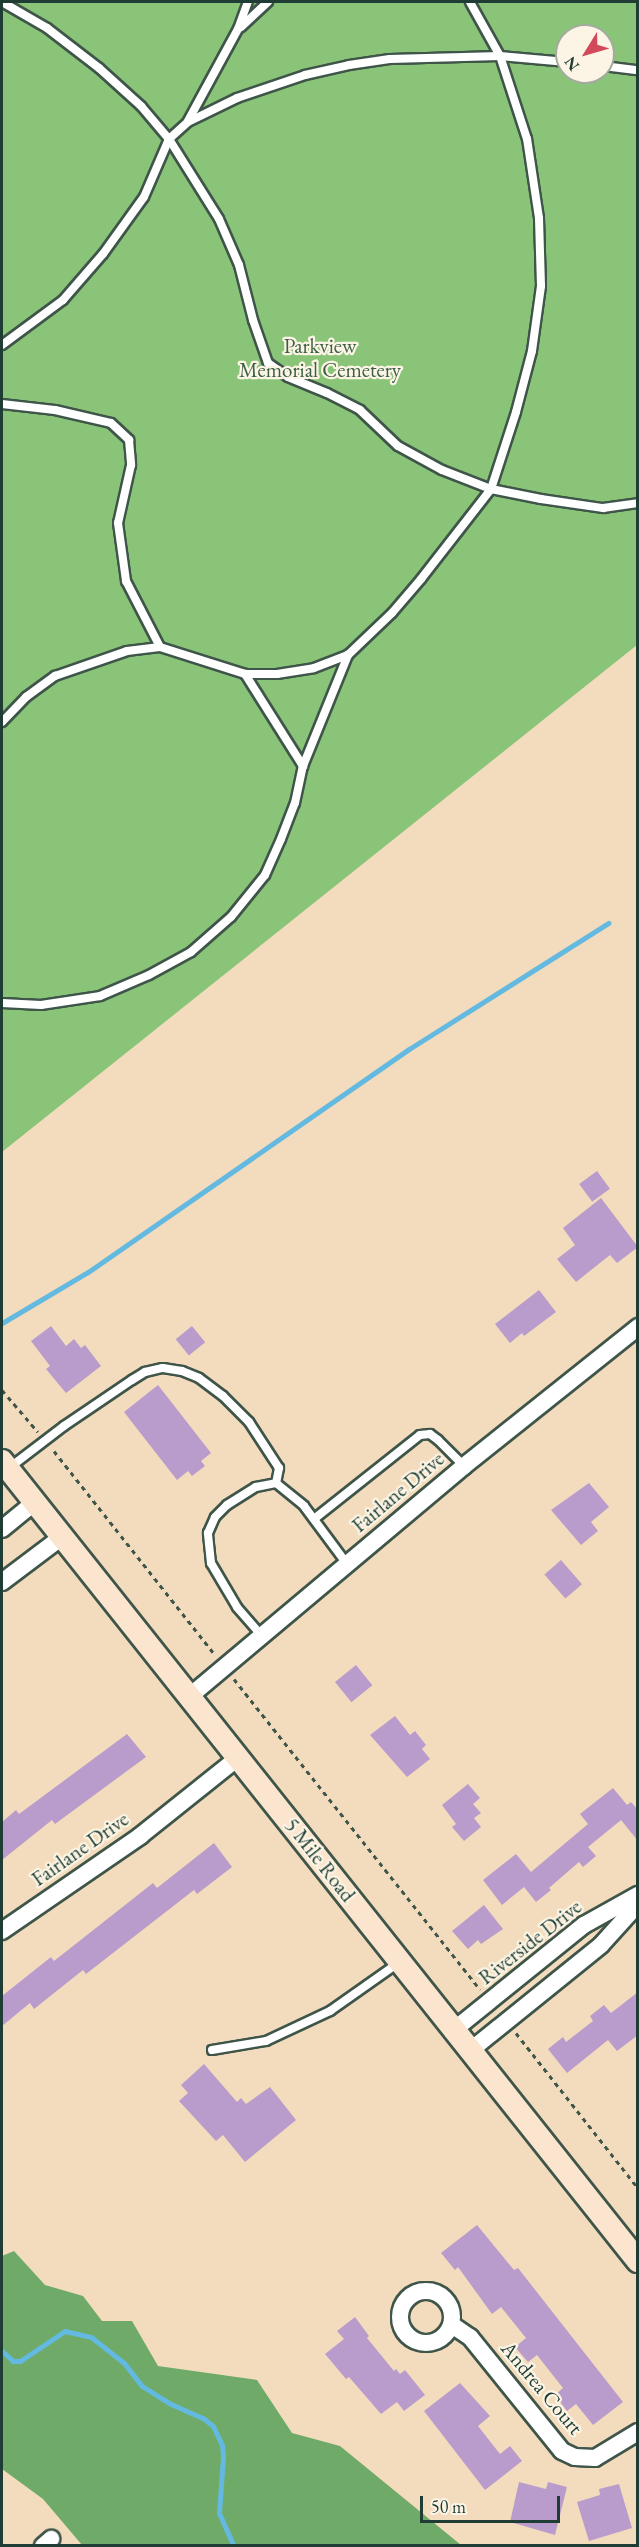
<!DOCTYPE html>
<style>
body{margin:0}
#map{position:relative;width:639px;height:2547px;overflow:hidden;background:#f3dcbd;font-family:"EB Garamond",serif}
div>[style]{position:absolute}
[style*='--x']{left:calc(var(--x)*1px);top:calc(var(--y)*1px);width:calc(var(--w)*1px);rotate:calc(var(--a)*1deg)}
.green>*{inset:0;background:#8ac478}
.forest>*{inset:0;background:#6faa68}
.stream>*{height:5px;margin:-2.5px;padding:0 2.5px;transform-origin:2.5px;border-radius:2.5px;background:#63b9e0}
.building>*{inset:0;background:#b99ccb;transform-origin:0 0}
.path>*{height:3px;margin-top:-1.5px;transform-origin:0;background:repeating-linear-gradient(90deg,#3f5549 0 4.5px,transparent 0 9px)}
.roads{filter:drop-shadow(2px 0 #3f5549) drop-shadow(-2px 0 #3f5549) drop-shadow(0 2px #3f5549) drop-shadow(0 -2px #3f5549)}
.lane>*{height:8px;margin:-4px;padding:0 4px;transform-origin:4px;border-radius:4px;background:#fff}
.street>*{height:16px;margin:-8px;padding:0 8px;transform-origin:8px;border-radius:8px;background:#fff}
.street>.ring{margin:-8px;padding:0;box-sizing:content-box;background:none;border:16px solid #fff;border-radius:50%}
.secondary>*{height:22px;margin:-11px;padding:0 11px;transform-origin:11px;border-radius:11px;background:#fbe5cf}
span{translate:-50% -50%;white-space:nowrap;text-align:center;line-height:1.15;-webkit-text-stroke:4.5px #fcf5e5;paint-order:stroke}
.park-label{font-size:21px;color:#3a5f45}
.street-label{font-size:21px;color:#1f3d34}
.frame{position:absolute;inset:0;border:3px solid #1f3d34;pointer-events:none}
.north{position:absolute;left:555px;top:24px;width:60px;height:60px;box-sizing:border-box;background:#fcf5e5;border:2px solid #a4ab9e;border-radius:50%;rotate:233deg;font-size:16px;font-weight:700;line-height:24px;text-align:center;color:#1f3d34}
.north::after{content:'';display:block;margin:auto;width:21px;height:27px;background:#d1495b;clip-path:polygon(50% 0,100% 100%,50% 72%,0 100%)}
.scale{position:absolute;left:420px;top:2496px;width:140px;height:27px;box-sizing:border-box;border:3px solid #1f3d34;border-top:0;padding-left:8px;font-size:18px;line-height:21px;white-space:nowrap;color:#1f3d34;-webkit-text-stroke:4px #fcf5e5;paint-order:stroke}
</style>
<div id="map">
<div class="green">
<div style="clip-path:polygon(evenodd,2px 2px,637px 2px,637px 645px,2px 1152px,2px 2px,567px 36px,603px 36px,603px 72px,567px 72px,567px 36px)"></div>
</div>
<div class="forest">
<div style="clip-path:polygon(14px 2251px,45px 2285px,83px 2296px,102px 2321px,132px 2321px,158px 2366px,257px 2380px,292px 2433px,340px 2446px,461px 2545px,82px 2545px,43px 2499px,2px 2469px,2px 2256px)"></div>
</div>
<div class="stream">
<div style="--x:2;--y:1323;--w:100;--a:-30.7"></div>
<div style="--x:88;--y:1272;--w:391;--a:-34.8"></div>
<div style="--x:409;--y:1049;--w:236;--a:-32.3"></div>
<div style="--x:2;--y:2351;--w:15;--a:42"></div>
<div style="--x:13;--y:2361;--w:7;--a:0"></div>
<div style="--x:20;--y:2361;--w:54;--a:-33.7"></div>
<div style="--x:65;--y:2331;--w:27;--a:13"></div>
<div style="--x:91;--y:2337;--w:42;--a:38.2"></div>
<div style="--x:124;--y:2363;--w:29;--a:52"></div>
<div style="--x:142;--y:2386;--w:34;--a:32"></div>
<div style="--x:171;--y:2404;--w:35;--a:24"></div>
<div style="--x:203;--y:2418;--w:13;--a:39"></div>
<div style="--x:213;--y:2426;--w:21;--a:65"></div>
<div style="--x:222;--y:2445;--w:12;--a:85"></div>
<div style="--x:223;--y:2457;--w:56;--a:94.1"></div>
<div style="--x:219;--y:2513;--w:36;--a:66"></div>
</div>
<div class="building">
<div style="left:597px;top:1171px;width:22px;height:22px;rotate:54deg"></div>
<div style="clip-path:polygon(601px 1198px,638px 1247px,617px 1263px,610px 1255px,576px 1282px,557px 1259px,575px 1245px,563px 1228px)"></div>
<div style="clip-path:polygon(539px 1290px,556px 1312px,524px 1336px,522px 1333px,510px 1343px,495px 1324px)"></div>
<div style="clip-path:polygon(51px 1326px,66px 1346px,74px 1339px,81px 1348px,85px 1345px,101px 1366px,66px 1393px,46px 1369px,50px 1366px,31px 1341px)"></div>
<div style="left:192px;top:1326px;width:21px;height:21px;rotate:51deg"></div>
<div style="clip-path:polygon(158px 1385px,211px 1453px,201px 1461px,205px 1466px,192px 1476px,188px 1471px,177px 1480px,124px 1412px)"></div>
<div style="clip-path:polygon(589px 1483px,609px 1507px,591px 1522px,598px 1531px,581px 1545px,551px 1510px)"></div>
<div style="left:561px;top:1560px;width:32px;height:22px;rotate:49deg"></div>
<div style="left:356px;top:1665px;width:26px;height:27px;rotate:51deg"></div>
<div style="clip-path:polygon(395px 1716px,410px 1735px,415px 1731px,426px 1745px,422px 1749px,430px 1759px,407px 1777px,370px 1735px)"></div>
<div style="clip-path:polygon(127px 1734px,146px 1757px,55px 1824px,52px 1820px,2px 1860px,2px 1822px,16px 1810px,19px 1814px)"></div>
<div style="clip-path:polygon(468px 1784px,480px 1798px,473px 1804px,481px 1813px,474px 1818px,481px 1827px,464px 1841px,452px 1827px,456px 1824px,442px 1805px)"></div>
<div style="clip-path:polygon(613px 1788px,627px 1805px,631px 1802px,638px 1810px,638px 1841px,621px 1820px,588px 1847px,596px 1856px,583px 1867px,579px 1862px,549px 1888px,551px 1890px,536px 1902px,524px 1887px,502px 1905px,483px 1880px,516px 1854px,531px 1872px,588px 1824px,580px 1814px)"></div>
<div style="clip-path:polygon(214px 1843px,232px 1867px,197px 1894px,194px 1890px,86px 1974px,83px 1970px,34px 2009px,30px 2003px,2px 2026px,2px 1996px,51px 1957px,54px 1961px,153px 1883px,157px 1888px)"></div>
<div style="clip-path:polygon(484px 1905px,503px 1929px,481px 1944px,478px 1940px,468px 1949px,452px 1931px)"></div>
<div style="clip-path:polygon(638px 1992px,638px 2035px,617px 2051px,608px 2040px,567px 2073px,548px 2049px,563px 2037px,566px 2042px,593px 2021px,590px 2016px,604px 2005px,611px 2013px)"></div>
<div style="clip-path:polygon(204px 2064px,237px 2102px,241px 2098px,246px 2104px,270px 2087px,296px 2120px,245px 2162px,223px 2135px,216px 2141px,179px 2101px,188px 2093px,181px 2085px)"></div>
<div style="clip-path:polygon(477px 2225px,514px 2270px,518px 2268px,623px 2402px,593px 2425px,576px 2404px,567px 2411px,555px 2395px,563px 2388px,537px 2355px,528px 2362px,515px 2347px,526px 2338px,501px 2307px,492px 2314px,458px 2267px,455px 2270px,441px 2253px)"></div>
<div style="clip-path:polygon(355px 2317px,369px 2336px,367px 2338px,394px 2371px,396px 2369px,400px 2374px,405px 2370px,425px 2395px,404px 2411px,397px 2402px,381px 2414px,349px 2377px,346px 2379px,325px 2354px,344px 2339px,337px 2331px)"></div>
<div style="clip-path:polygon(460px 2383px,490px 2416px,478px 2426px,500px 2454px,510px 2446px,522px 2461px,485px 2490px,424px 2411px)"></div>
<div style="clip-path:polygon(519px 2482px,546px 2489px,548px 2482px,567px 2487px,555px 2535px,510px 2522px)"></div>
<div style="clip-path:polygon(619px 2484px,632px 2528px,589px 2541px,577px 2502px,600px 2495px,599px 2489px)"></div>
</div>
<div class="path">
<div style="--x:2;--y:1390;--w:55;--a:49.4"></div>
<div style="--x:54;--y:1451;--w:260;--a:51.7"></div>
<div style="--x:234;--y:1679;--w:396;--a:51.6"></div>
<div style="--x:516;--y:2033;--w:197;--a:51.8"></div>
</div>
<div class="roads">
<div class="lane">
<div style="--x:2;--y:2;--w:52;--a:30"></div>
<div style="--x:47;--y:28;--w:66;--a:37.6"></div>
<div style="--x:99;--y:68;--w:57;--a:42.1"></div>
<div style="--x:141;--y:106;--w:43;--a:49.7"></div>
<div style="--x:169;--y:139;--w:94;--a:58"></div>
<div style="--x:219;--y:219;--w:50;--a:66.5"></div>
<div style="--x:239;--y:265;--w:57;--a:75.7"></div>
<div style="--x:253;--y:320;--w:46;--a:70.8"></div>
<div style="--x:268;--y:363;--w:24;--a:35"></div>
<div style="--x:288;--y:377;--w:42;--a:22.3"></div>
<div style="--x:327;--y:393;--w:37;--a:27"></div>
<div style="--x:360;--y:410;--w:52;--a:43.5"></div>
<div style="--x:398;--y:446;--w:50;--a:28.6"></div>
<div style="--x:442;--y:470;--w:53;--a:21.2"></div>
<div style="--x:491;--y:489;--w:51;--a:11.3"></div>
<div style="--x:541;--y:499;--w:63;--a:8.3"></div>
<div style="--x:603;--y:508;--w:35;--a:-8"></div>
<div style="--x:241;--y:27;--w:37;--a:-43"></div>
<div style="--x:603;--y:66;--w:35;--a:7"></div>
<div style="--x:188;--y:121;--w:105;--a:-61.5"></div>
<div style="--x:238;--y:29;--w:29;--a:-70"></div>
<div style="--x:2;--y:345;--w:76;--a:-36.4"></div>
<div style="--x:63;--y:300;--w:61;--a:-49"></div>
<div style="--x:103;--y:254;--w:70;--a:-54.3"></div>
<div style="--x:144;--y:197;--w:63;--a:-66.7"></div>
<div style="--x:169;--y:139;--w:25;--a:-42"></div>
<div style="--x:188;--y:122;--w:55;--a:-26.1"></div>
<div style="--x:237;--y:98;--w:72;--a:-18.7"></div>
<div style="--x:305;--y:75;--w:45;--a:-12.8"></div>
<div style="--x:349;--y:65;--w:41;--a:-8.3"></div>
<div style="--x:390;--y:59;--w:110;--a:-1.6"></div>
<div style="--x:500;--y:56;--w:67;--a:5.1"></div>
<div style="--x:2;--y:404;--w:53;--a:6.5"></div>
<div style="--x:55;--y:410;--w:57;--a:13.1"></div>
<div style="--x:111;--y:423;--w:25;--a:43"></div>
<div style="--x:129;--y:440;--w:25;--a:85"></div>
<div style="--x:131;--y:465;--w:59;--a:102.6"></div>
<div style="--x:118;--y:523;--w:59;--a:82.1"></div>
<div style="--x:126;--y:581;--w:74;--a:62.7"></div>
<div style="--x:160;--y:647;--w:89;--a:17.6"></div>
<div style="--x:245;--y:674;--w:32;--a:0"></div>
<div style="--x:277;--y:674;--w:37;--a:-9"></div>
<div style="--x:314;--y:668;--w:36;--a:-21"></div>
<div style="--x:348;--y:655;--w:61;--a:-43.7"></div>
<div style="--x:392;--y:613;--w:45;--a:-49.5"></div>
<div style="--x:421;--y:579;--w:114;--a:-52.1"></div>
<div style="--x:491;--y:489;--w:81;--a:-72"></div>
<div style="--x:516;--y:412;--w:63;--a:-75.3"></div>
<div style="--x:532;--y:351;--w:66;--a:-82.1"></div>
<div style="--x:541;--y:286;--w:68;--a:-91.7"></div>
<div style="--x:539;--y:218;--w:80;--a:-98.6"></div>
<div style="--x:527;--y:139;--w:87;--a:-108"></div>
<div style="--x:500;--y:56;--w:62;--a:-119.1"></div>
<div style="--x:245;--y:674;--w:109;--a:57.8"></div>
<div style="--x:2;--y:722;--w:35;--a:-46"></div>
<div style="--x:26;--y:697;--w:36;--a:-36"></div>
<div style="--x:55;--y:676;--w:76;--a:-19.1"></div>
<div style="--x:127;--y:651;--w:33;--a:-7"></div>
<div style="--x:2;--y:1003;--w:39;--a:3"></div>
<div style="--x:41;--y:1005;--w:60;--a:-8.7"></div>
<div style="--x:100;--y:996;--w:53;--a:-23.2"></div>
<div style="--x:149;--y:975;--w:48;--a:-28.7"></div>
<div style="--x:191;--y:952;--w:53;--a:-41.2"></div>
<div style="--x:231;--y:917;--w:54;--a:-51"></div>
<div style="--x:265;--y:875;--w:39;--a:-66"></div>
<div style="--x:281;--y:839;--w:39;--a:-69"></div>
<div style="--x:295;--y:803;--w:38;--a:-78"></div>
<div style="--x:303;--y:766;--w:120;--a:-67.9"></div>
<div style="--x:9;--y:1468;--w:69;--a:-37.4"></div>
<div style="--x:64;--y:1426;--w:82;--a:-34.1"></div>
<div style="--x:132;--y:1380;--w:15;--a:-32"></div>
<div style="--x:145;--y:1372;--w:18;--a:-13"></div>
<div style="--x:163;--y:1368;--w:19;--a:9"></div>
<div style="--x:182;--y:1371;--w:18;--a:22"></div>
<div style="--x:199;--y:1378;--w:30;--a:37"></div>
<div style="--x:223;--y:1396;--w:37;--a:45"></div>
<div style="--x:249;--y:1422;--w:55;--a:56.9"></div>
<div style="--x:279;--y:1468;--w:15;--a:101"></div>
<div style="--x:314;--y:1519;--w:135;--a:-38.4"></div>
<div style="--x:420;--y:1435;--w:10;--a:-6"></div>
<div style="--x:430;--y:1434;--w:10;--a:37"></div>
<div style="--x:438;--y:1440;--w:37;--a:45"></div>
<div style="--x:262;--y:1636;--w:38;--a:-131"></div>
<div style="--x:237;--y:1607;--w:51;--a:-120.6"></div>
<div style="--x:211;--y:1563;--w:30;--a:-96"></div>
<div style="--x:208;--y:1533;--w:17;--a:-66"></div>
<div style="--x:215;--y:1517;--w:17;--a:-45"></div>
<div style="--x:227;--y:1505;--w:34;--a:-32"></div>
<div style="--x:256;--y:1487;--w:20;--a:-11"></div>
<div style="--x:276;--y:1483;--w:36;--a:39"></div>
<div style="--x:304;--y:1506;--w:72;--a:53.4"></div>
<div style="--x:212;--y:2050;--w:55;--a:-9.5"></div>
<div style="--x:266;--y:2041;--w:71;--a:-25.1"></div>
<div style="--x:330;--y:2011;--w:83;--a:-35.2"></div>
</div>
<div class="street">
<div style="--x:2;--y:1529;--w:43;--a:-39.3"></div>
<div style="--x:2;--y:1582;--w:76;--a:-37"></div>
<div style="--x:190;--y:1696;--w:358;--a:-40"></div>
<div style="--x:464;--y:1466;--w:223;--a:-38.6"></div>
<div style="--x:2;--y:1931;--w:168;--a:-34.5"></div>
<div style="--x:140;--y:1836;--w:127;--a:-38.6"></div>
<div style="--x:455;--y:2029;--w:166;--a:-38.9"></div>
<div style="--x:584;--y:1925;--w:62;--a:-29.1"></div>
<div style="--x:471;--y:2050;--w:167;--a:-38.9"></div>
<div style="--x:601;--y:1945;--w:55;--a:-47.9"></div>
<div class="ring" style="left:400px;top:2291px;width:36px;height:36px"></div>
<div style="--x:452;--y:2325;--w:22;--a:34"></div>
<div style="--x:470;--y:2337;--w:146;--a:51.1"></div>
<div style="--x:562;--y:2451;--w:14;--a:25"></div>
<div style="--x:575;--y:2457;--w:20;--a:3"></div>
<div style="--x:595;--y:2458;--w:50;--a:-31.2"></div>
<div style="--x:43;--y:2546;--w:11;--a:-41"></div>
</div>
<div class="secondary">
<div style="--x:2;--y:1461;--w:1022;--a:51.52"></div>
</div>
</div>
<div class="park-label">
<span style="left:320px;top:358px">Parkview<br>Memorial Cemetery</span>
</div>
<div class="street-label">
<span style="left:398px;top:1492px;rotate:-40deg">Fairlane Drive</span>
<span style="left:80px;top:1849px;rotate:-35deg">Fairlane Drive</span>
<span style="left:320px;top:1860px;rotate:52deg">5 Mile Road</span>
<span style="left:530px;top:1942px;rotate:-38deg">Riverside Drive</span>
<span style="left:542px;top:2388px;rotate:50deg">Andrea Court</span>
</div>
<div class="frame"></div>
<div class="north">N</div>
<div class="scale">50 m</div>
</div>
